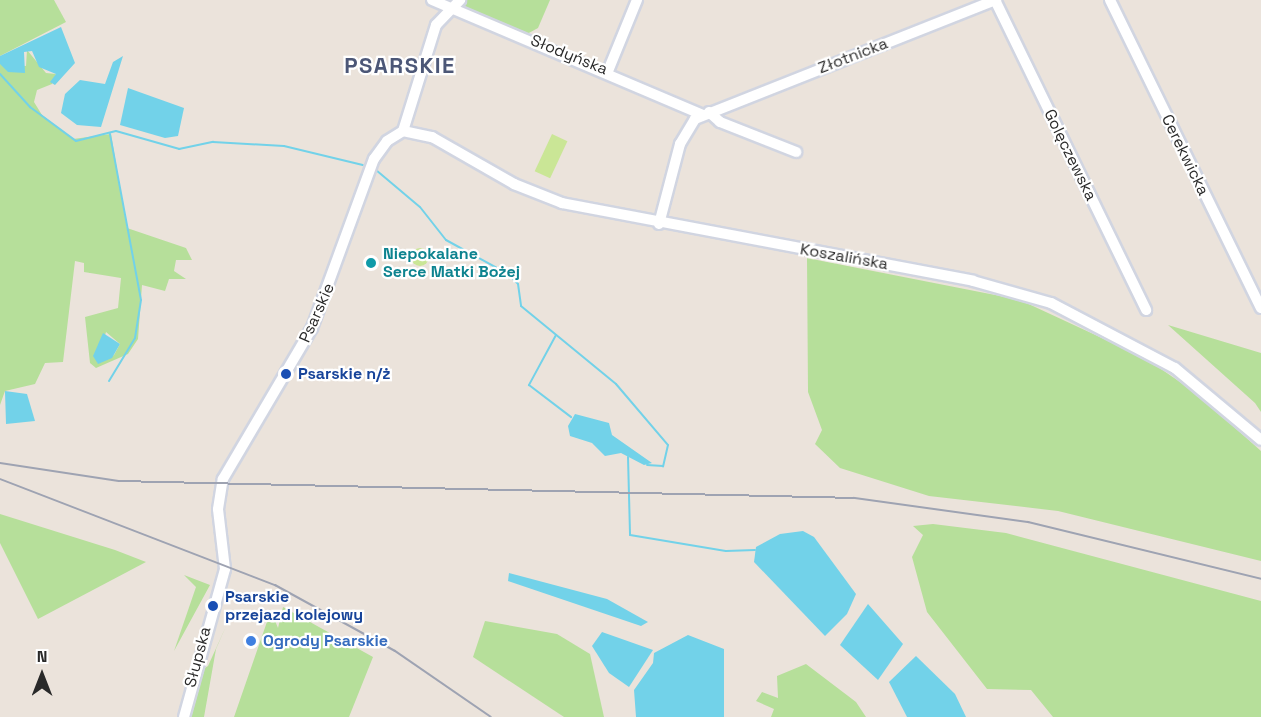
<!DOCTYPE html>
<meta charset="utf-8">
<style>
body{margin:0}
#map{position:relative;width:1261px;height:717px;overflow:hidden;background:#ebe3db;font-family:"Space Grotesk",sans-serif}
div>[style]{position:absolute}
[style*='--x']{left:calc(var(--x)*1px);top:calc(var(--y)*1px);width:calc(var(--w)*1px);rotate:calc(var(--a)*1deg)}
.green>*{inset:0;background:#b6df9a}
.pitch>*{inset:0;background:#cae696;transform-origin:0 0}
.round{border-radius:50%}
.water>*{inset:0;background:#72d2e9}
.stream>*{height:2px;margin:-1px;padding:0 1px;transform-origin:1px;border-radius:1px;background:#72d2e9}
.roads{filter:drop-shadow(2px 0 #d1d5e1) drop-shadow(-2px 0 #d1d5e1) drop-shadow(0 2px #d1d5e1) drop-shadow(0 -2px #d1d5e1)}
.minor>*{height:10px;margin:-5px;padding:0 5px;transform-origin:5px;border-radius:5px;background:#fff}
.rail>*{height:2px;margin:-1px;padding:0 1px;transform-origin:1px;border-radius:1px;background:#9ea3b2}
.dots>*{width:16px;height:16px;translate:-50% -50%;box-sizing:border-box;border:3px solid #fff;border-radius:50%}
span{translate:-50% -50%;white-space:nowrap;text-align:center;line-height:1.15;-webkit-text-stroke:4.5px #fff;paint-order:stroke}
.street-label{font-size:16px;color:#292929}
.culture-label{font-size:16px;color:#0d838f;font-weight:700}
.left{translate:0 -50%;text-align:left}
.transit-label{font-size:16px;color:#164399;font-weight:700}
.shop-label{font-size:16px;color:#366cbe;font-weight:700}
.district-label{font-size:22px;color:#4c5777;font-weight:700;letter-spacing:1.5px}
.north{position:absolute;left:12px;top:645px;width:60px;height:60px;-webkit-text-stroke:4px #fff;paint-order:stroke;rotate:0deg;font-size:16px;font-weight:700;line-height:24px;text-align:center;color:#292929}
.north::after{content:'';display:block;margin:auto;width:21px;height:27px;background:#292929;clip-path:polygon(50% 0,100% 100%,50% 72%,0 100%)}
</style>
<div id="map">
<div class="green">
<div style="clip-path:polygon(0 0,54px 0,66px 22px,0 56px)"></div>
<div style="clip-path:polygon(463px 0,550px 0,538px 28px,527px 34px,459px 10px)"></div>
<div style="clip-path:polygon(evenodd,27px 50px,46px 73px,56px 74px,52px 84px,37px 90px,34px 102px,42px 115px,73px 139px,111px 134px,127px 228px,186px 248px,192px 260px,176px 260px,174px 271px,186px 279px,169px 279px,165px 291px,142px 285px,138px 339px,128px 354px,96px 368px,90px 363px,85px 317px,118px 308px,121px 278px,84px 272px,84px 263px,75px 261px,63px 362px,45px 363px,35px 384px,5px 391px,0 405px,0 64px,26px 66px,27px 50px,106px 332px,120px 344px,114px 355px,97px 363px,106px 332px)"></div>
<div style="clip-path:polygon(807px 258px,1020px 300px,1145px 358px,1196px 393px,1261px 451px,1261px 561px,1058px 511px,929px 496px,840px 468px,815px 444px,822px 430px,808px 392px)"></div>
<div style="clip-path:polygon(1168px 325px,1261px 353px,1261px 412px,1255px 403px)"></div>
<div style="clip-path:polygon(0 514px,115px 550px,146px 562px,38px 619px,0 543px)"></div>
<div style="clip-path:polygon(933px 524px,1006px 533px,1261px 601px,1261px 717px,1053px 717px,1031px 690px,987px 689px,927px 612px,912px 557px,923px 535px,913px 526px)"></div>
<div style="clip-path:polygon(184px 575px,210px 585px,174px 651px,196px 587px)"></div>
<div style="clip-path:polygon(283px 607px,373px 657px,349px 717px,234px 717px,269px 616px,271px 611px,278px 628px)"></div>
<div style="clip-path:polygon(485px 621px,557px 634px,590px 654px,604px 717px,564px 717px,473px 657px)"></div>
<div style="clip-path:polygon(227px 624px,216px 649px,204px 717px,187px 717px,200px 671px,208px 666px)"></div>
<div style="clip-path:polygon(806px 664px,856px 702px,866px 717px,771px 717px,774px 709px,756px 701px,762px 692px,778px 698px,777px 676px)"></div>
</div>
<div class="pitch">
<div style="left:552px;top:134px;width:17px;height:41px;rotate:25deg"></div>
<div class="round" style="left:411px;top:248px;width:18px;height:18px"></div>
</div>
<div class="water">
<div style="clip-path:polygon(61px 27px,75px 63px,55px 85px,50px 82px,56px 74px,39px 67px,32px 51px,24px 52px,25px 73px,8px 72px,0 64px,0 56px)"></div>
<div style="clip-path:polygon(123px 56px,101px 127px,77px 125px,61px 113px,65px 94px,80px 80px,105px 84px,113px 62px)"></div>
<div style="clip-path:polygon(128px 88px,184px 108px,178px 136px,165px 138px,120px 125px)"></div>
<div style="clip-path:polygon(103px 333px,120px 344px,112px 358px,98px 364px,93px 356px)"></div>
<div style="clip-path:polygon(5px 391px,27px 394px,35px 421px,6px 424px)"></div>
<div style="clip-path:polygon(575px 414px,609px 423px,612px 435px,652px 463px,644px 465px,621px 453px,605px 456px,592px 443px,570px 436px,568px 426px)"></div>
<div style="clip-path:polygon(803px 531px,814px 537px,856px 594px,847px 614px,825px 636px,754px 562px,756px 547px,780px 534px)"></div>
<div style="clip-path:polygon(509px 573px,607px 599px,648px 622px,641px 626px,508px 581px)"></div>
<div style="clip-path:polygon(868px 604px,903px 644px,878px 680px,840px 645px)"></div>
<div style="clip-path:polygon(602px 632px,653px 650px,629px 687px,609px 673px,592px 646px)"></div>
<div style="clip-path:polygon(688px 635px,724px 649px,724px 717px,636px 717px,634px 690px,653px 663px,654px 653px)"></div>
<div style="clip-path:polygon(916px 656px,955px 694px,966px 717px,907px 717px,889px 682px)"></div>
</div>
<div class="stream">
<div style="--x:0;--y:74;--w:45;--a:47.7"></div>
<div style="--x:30;--y:107;--w:57;--a:36.5"></div>
<div style="--x:76;--y:141;--w:41;--a:-14"></div>
<div style="--x:116;--y:131;--w:66;--a:15.9"></div>
<div style="--x:179;--y:149;--w:35;--a:-12"></div>
<div style="--x:213;--y:142;--w:71;--a:3.2"></div>
<div style="--x:284;--y:146;--w:81;--a:13.5"></div>
<div style="--x:376;--y:170;--w:57;--a:40.1"></div>
<div style="--x:420;--y:207;--w:42;--a:51.8"></div>
<div style="--x:446;--y:240;--w:71;--a:28.7"></div>
<div style="--x:508;--y:274;--w:14;--a:45"></div>
<div style="--x:518;--y:284;--w:22;--a:82"></div>
<div style="--x:521;--y:306;--w:123;--a:39.4"></div>
<div style="--x:616;--y:384;--w:80;--a:49.6"></div>
<div style="--x:668;--y:445;--w:22;--a:103"></div>
<div style="--x:663;--y:466;--w:16;--a:-176"></div>
<div style="--x:556;--y:335;--w:57;--a:118.4"></div>
<div style="--x:529;--y:385;--w:53;--a:37.3"></div>
<div style="--x:109;--y:381;--w:50;--a:-58.8"></div>
<div style="--x:135;--y:338;--w:38;--a:-81"></div>
<div style="--x:141;--y:300;--w:169;--a:-100.6"></div>
<div style="--x:628;--y:457;--w:78;--a:88.5"></div>
<div style="--x:630;--y:535;--w:97;--a:9.5"></div>
<div style="--x:726;--y:551;--w:29;--a:-2"></div>
</div>
<div class="roads">
<div class="minor">
<div style="--x:432;--y:0;--w:294;--a:23"></div>
<div style="--x:995;--y:0;--w:345;--a:64"></div>
<div style="--x:1110;--y:0;--w:343;--a:63.9"></div>
<div style="--x:608;--y:71;--w:77;--a:-67.8"></div>
<div style="--x:709;--y:112;--w:15;--a:42"></div>
<div style="--x:720;--y:122;--w:82;--a:21.5"></div>
<div style="--x:403;--y:131;--w:111;--a:-72.7"></div>
<div style="--x:436;--y:25;--w:35;--a:-46"></div>
<div style="--x:659;--y:224;--w:83;--a:-75.3"></div>
<div style="--x:680;--y:144;--w:29;--a:-59"></div>
<div style="--x:695;--y:119;--w:324;--a:-21.6"></div>
<div style="--x:184;--y:717;--w:154;--a:-74.5"></div>
<div style="--x:225;--y:569;--w:60;--a:-96.7"></div>
<div style="--x:218;--y:509;--w:30;--a:-81"></div>
<div style="--x:223;--y:479;--w:175;--a:-59.5"></div>
<div style="--x:312;--y:328;--w:180;--a:-69.9"></div>
<div style="--x:374;--y:159;--w:22;--a:-54"></div>
<div style="--x:387;--y:141;--w:19;--a:-32"></div>
<div style="--x:403;--y:131;--w:30;--a:12"></div>
<div style="--x:432;--y:137;--w:95;--a:29.8"></div>
<div style="--x:514;--y:184;--w:52;--a:21.6"></div>
<div style="--x:562;--y:203;--w:418;--a:10.7"></div>
<div style="--x:973;--y:281;--w:81;--a:15.8"></div>
<div style="--x:1051;--y:303;--w:140;--a:27.7"></div>
<div style="--x:1175;--y:368;--w:112;--a:39.9"></div>
</div>
</div>
<div class="rail">
<div style="--x:0;--y:463;--w:120;--a:8.6"></div>
<div style="--x:119;--y:481;--w:735;--a:1.32"></div>
<div style="--x:854;--y:498;--w:176;--a:7.9"></div>
<div style="--x:1028;--y:522;--w:240;--a:13.7"></div>
<div style="--x:0;--y:479;--w:295;--a:21.1"></div>
<div style="--x:275;--y:585;--w:137;--a:28.8"></div>
<div style="--x:395;--y:651;--w:116;--a:34.5"></div>
</div>
<div class="dots">
<div style="left:371px;top:263px;background:#0f9aa8"></div>
<div style="left:286px;top:374px;background:#1a4fb4"></div>
<div style="left:213px;top:606px;background:#1a4fb4"></div>
<div style="left:251px;top:641px;background:#3f7fe0"></div>
</div>
<div class="street-label">
<span style="left:569px;top:55px;rotate:22deg">Słodyńska</span>
<span style="left:853px;top:56px;rotate:-21deg">Złotnicka</span>
<span style="left:1070px;top:155px;rotate:64deg">Golęczewska</span>
<span style="left:1185px;top:155px;rotate:64deg">Cerekwicka</span>
<span style="left:844px;top:257px;rotate:10deg">Koszalińska</span>
<span style="left:317px;top:313px;rotate:-66deg">Psarskie</span>
<span style="left:198px;top:657px;rotate:-75deg">Słupska</span>
</div>
<div class="culture-label">
<span class="left" style="left:383px;top:263px">Niepokalane<br>Serce Matki Bożej</span>
</div>
<div class="transit-label">
<span class="left" style="left:298px;top:374px">Psarskie n/ż</span>
<span class="left" style="left:225px;top:606px">Psarskie<br>przejazd kolejowy</span>
</div>
<div class="shop-label">
<span class="left" style="left:263px;top:641px">Ogrody Psarskie</span>
</div>
<div class="district-label">
<span style="left:400px;top:66px">PSARSKIE</span>
</div>
<div class="north">N</div>
</div>
